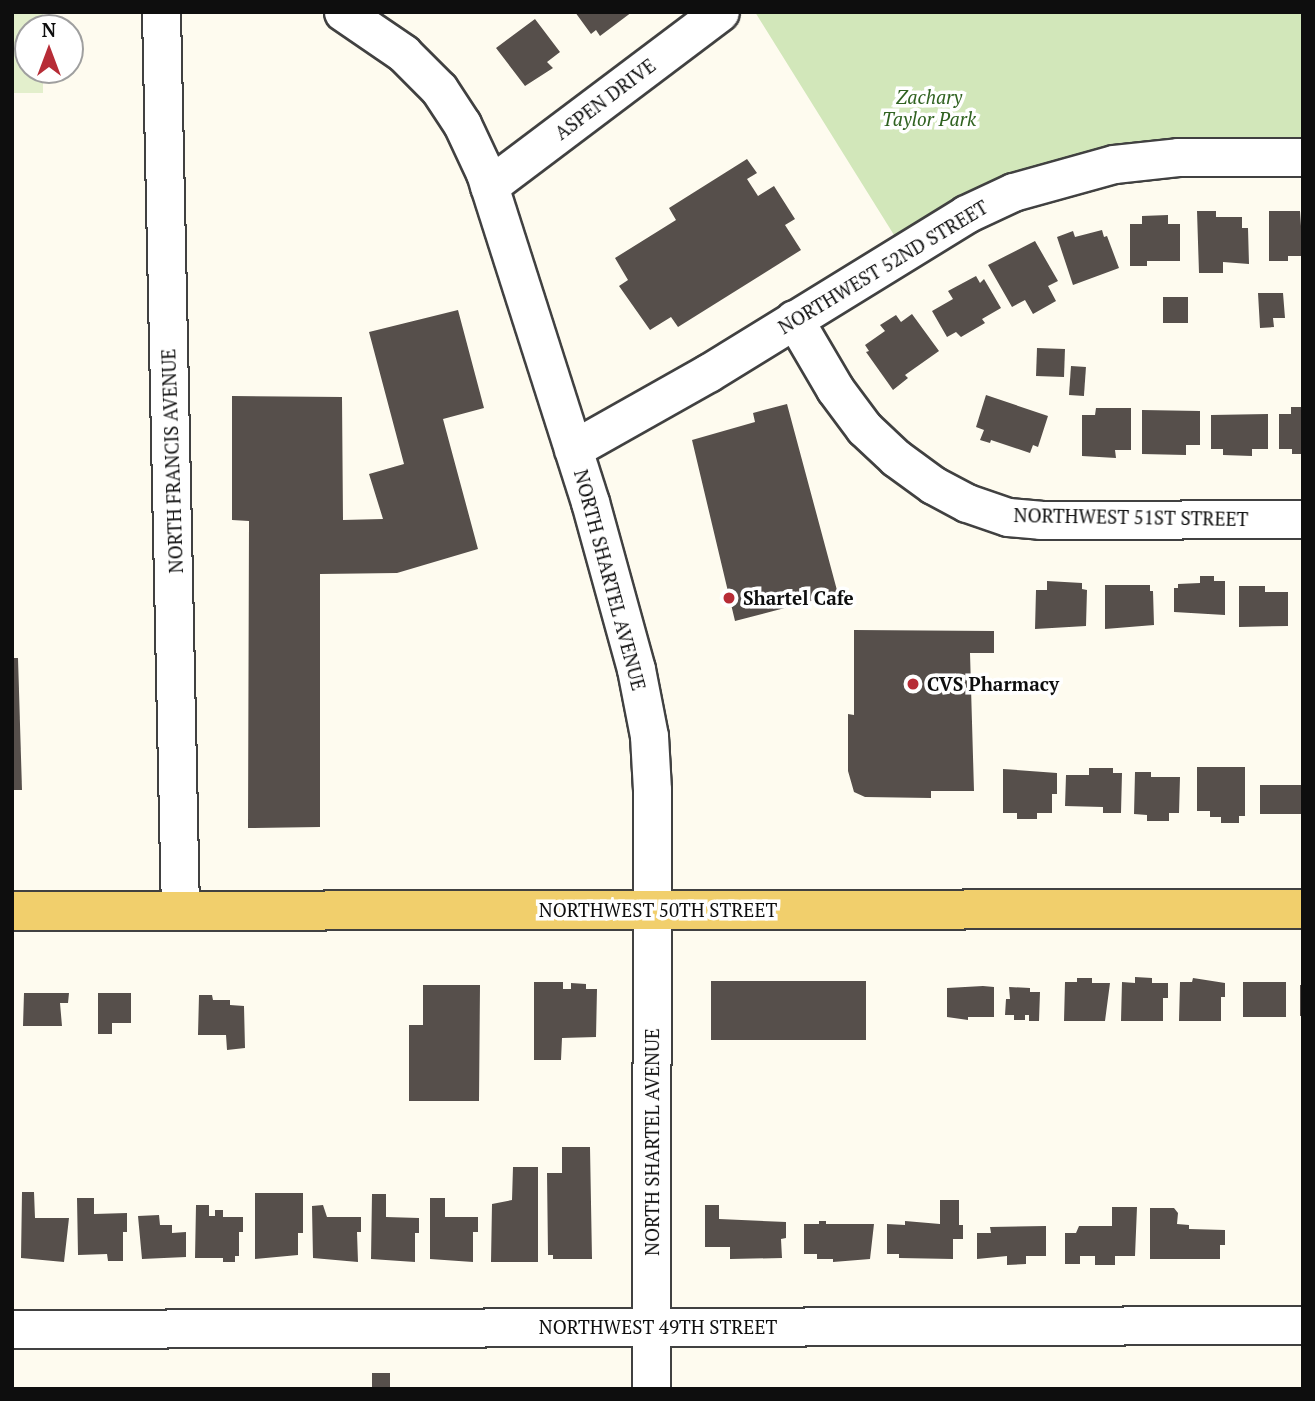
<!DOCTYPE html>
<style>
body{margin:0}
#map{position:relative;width:1315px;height:1401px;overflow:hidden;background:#fefbef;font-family:"PT Serif",serif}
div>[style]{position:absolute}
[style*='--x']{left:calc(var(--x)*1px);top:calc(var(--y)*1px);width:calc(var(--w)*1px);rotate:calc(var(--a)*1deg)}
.green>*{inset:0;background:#d2e7ba}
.pitch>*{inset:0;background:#e3efcc}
.building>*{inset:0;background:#564f4b;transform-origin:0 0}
.roads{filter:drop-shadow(2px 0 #414141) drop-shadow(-2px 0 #414141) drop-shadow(0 2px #414141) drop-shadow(0 -2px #414141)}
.minor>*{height:37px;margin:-18.5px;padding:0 18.5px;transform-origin:18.5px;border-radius:18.5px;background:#fff}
.major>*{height:38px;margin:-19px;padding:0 19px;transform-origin:19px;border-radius:19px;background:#f1cf6c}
.dots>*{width:19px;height:19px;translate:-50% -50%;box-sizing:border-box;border:4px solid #fff;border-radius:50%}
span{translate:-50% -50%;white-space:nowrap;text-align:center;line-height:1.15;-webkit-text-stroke:7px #fff;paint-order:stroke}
.park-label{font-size:19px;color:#306221;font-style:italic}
.street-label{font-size:19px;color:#0e0e0e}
.poi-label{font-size:19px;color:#0e0e0e;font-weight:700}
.left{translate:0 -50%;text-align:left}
.frame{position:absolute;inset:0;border:14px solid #0e0e0e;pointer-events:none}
.north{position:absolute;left:14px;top:14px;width:70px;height:70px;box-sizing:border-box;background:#fff;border:2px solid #9f9f9f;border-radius:50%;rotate:0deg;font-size:19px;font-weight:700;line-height:28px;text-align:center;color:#0e0e0e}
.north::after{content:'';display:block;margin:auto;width:24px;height:32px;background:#b72c36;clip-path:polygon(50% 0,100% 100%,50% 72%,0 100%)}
</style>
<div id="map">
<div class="green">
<div style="clip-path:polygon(755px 12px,1303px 12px,1303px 141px,1126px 145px,1070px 156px,969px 196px,899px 243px)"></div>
</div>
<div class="pitch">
<div style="clip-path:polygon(12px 12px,43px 12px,43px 28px,28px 28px,28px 70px,43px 70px,43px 93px,12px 93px)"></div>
</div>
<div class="building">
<div style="clip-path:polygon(575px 12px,632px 12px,600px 36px,596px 30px,591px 34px)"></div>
<div style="clip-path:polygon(535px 19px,560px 52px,547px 62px,553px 68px,525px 86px,496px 48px)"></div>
<div style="clip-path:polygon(747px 159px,757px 173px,747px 179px,758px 196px,774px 186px,795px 219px,785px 225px,801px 250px,678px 327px,671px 317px,650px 330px,619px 286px,628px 280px,615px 258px,676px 220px,669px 208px)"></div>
<div style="clip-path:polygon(1197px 211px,1216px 211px,1216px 217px,1242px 217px,1242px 228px,1248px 228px,1249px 264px,1223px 262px,1223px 273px,1199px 273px)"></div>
<div style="clip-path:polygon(1269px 211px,1300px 211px,1303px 256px,1288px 256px,1288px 261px,1269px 261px)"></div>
<div style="clip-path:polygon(1168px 215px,1168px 224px,1180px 224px,1180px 261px,1147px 261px,1147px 266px,1130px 266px,1130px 224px,1142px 224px,1142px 216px)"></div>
<div style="clip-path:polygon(1102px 230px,1104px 237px,1107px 236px,1119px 268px,1073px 285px,1057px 237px,1073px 231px,1075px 237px)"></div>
<div style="clip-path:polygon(1035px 241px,1058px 281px,1048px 286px,1056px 301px,1033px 314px,1025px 300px,1012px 307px,988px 265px)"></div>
<div style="clip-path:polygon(976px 276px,980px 283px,984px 279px,1001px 308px,982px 319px,985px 323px,961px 337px,956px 332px,947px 337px,932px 311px,953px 299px,948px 291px)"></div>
<div style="clip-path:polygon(1258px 293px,1283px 293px,1285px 318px,1273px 318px,1274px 327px,1260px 328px)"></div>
<div style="left:1163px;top:297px;width:25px;height:26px"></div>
<div style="clip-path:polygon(458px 310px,484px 408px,443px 419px,478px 549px,397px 573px,320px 574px,320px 827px,248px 828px,249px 521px,232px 520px,232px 396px,342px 397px,343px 520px,383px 519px,369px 474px,404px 464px,369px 332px)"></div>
<div style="clip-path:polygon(912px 314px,939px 351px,905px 375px,908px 378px,893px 390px,866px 352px,869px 351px,865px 345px,885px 331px,880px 325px,896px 315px,901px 322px)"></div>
<div style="left:1037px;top:348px;width:28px;height:28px;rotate:2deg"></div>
<div style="left:1071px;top:366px;width:15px;height:29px;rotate:4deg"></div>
<div style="clip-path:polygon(986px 395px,1048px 416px,1038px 447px,1033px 445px,1030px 453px,991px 440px,990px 443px,980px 440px,984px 430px,976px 427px)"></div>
<div style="clip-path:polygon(787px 404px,838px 594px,735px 621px,692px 440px,755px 422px,753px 413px)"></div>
<div style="clip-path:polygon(1291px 407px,1303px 407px,1303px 454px,1292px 454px,1292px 449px,1279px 449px,1279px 414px,1291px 414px)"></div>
<div style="clip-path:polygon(1096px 408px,1131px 408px,1131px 450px,1115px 450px,1116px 458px,1082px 456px,1082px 415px,1095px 415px)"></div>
<div style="clip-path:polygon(1142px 410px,1200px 411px,1200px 445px,1186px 445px,1186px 455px,1142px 454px)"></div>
<div style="clip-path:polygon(1268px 414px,1268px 449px,1252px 449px,1252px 456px,1223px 455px,1223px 449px,1211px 449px,1211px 415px)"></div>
<div style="clip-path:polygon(1200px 576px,1214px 576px,1214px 581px,1225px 581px,1225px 615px,1174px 612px,1174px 588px,1178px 588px,1178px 584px,1200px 583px)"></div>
<div style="clip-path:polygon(1047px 581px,1082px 583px,1082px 589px,1087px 590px,1086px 626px,1035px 629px,1036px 590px,1047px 590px)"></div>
<div style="clip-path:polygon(1105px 585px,1150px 585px,1150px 591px,1153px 591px,1154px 625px,1105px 629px)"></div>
<div style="clip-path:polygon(1239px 586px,1265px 586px,1265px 592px,1288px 592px,1288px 626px,1239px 627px)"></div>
<div style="clip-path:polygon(854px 630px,994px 631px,994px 653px,970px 653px,974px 791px,931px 791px,931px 798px,865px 797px,854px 792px,848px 771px,848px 714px,854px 715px)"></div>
<div style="clip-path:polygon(12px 658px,18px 658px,22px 790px,12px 790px)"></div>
<div style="clip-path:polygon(1197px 767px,1245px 767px,1245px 816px,1239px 816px,1239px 823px,1221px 823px,1221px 817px,1210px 817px,1210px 811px,1197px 811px)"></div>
<div style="clip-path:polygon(1089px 768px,1113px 768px,1113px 773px,1122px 773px,1121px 813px,1103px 813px,1103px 807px,1065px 806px,1066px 775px,1089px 775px)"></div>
<div style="clip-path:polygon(1003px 769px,1057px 773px,1057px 794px,1052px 794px,1052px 813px,1037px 813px,1037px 819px,1017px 819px,1017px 813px,1003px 813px)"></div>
<div style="clip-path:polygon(1135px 772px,1151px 772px,1151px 777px,1180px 777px,1179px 813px,1169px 813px,1169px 821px,1147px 821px,1147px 815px,1134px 814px)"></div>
<div style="left:1303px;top:785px;width:29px;height:43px;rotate:90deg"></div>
<div style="clip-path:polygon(1135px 977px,1152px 978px,1152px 983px,1168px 983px,1168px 998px,1163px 998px,1163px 1021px,1121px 1021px,1122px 982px,1135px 983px)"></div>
<div style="clip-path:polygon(1077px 978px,1092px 978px,1092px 983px,1110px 983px,1105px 1021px,1064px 1021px,1065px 982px,1077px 982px)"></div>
<div style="clip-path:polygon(1193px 978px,1225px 983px,1225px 997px,1221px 997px,1221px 1021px,1179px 1021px,1180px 982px,1192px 982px)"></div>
<div style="left:711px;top:981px;width:155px;height:59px"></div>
<div style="clip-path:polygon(534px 982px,563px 982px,563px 989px,571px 989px,571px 983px,586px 984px,586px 989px,597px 989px,596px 1037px,562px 1038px,561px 1060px,534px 1060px)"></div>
<div style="left:1243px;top:982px;width:43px;height:35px"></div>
<div style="clip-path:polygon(423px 985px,480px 985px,479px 1101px,409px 1101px,409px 1025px,423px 1025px)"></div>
<div style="left:1300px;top:985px;width:3px;height:31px"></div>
<div style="clip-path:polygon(983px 986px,994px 987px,994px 1017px,968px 1017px,968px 1020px,947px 1017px,947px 988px)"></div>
<div style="clip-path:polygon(1009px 987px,1030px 988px,1030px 992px,1040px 992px,1039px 1021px,1029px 1021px,1029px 1015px,1025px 1015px,1025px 1020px,1014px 1020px,1014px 1015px,1005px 1015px,1006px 999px,1010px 999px)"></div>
<div style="clip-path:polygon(24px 993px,69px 993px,68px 1003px,60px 1003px,62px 1026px,23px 1026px)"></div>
<div style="clip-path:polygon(98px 993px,131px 993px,131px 1023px,112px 1023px,112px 1034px,98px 1034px)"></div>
<div style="clip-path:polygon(199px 995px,212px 995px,213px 1000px,230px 1000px,230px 1005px,244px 1006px,245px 1048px,227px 1050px,226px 1035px,198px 1035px)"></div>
<div style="clip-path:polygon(562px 1147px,590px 1147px,592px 1259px,553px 1259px,553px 1255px,548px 1255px,547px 1173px,562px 1173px)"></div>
<div style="clip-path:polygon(513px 1167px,538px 1167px,538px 1262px,491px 1262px,492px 1204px,512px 1200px)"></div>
<div style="clip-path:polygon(22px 1192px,34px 1192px,35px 1218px,69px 1218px,64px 1262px,21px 1258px)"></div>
<div style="clip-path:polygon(255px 1193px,303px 1193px,303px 1233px,298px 1233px,298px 1255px,255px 1259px)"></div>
<div style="clip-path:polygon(372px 1194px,386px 1194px,386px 1217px,419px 1218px,419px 1233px,415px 1233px,415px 1262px,371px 1259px)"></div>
<div style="clip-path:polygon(77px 1198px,94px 1198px,94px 1214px,127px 1213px,127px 1232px,123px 1232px,123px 1261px,108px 1261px,107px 1254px,78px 1255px)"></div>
<div style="clip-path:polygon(430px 1198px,445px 1198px,445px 1217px,478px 1217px,478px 1232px,473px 1232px,473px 1262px,430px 1259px)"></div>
<div style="clip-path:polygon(940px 1200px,959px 1200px,959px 1225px,963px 1225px,963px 1239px,953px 1239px,953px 1259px,899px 1258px,899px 1254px,887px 1254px,887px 1224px,905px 1225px,905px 1221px,940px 1224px)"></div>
<div style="clip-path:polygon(196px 1205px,209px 1205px,209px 1216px,215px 1216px,215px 1210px,223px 1210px,223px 1217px,243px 1217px,243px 1232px,239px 1232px,239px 1256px,235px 1256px,235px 1262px,223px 1262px,223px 1258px,195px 1258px)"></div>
<div style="clip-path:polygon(323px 1205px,327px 1217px,361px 1217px,361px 1232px,357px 1232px,358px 1262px,313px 1258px,312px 1206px)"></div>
<div style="clip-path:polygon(705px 1205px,719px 1205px,719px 1219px,786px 1222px,786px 1238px,781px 1239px,782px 1258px,730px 1259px,730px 1247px,705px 1247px)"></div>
<div style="clip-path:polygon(1112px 1207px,1137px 1207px,1135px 1256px,1115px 1256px,1115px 1265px,1095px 1265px,1095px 1256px,1080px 1256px,1080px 1264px,1065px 1264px,1065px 1233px,1076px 1233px,1079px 1226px,1112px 1226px)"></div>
<div style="clip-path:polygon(1150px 1208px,1174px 1208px,1178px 1213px,1177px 1224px,1189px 1225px,1189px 1229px,1225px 1230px,1225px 1245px,1220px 1245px,1220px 1259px,1150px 1259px)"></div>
<div style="clip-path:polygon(159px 1215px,160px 1225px,172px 1225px,172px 1233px,186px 1232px,186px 1257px,142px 1259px,138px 1216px)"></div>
<div style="clip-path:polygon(819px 1221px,826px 1221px,826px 1224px,874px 1224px,870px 1259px,833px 1262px,833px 1259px,817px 1259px,817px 1254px,804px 1254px,804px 1224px,819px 1224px)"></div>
<div style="clip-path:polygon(1046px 1226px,1046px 1256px,1026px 1256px,1026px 1264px,1007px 1265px,1007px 1256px,977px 1259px,977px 1233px,991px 1233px,990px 1227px)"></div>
<div style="left:372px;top:1373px;width:18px;height:16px"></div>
</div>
<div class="roads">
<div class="minor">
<div style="--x:161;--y:12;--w:898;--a:88.79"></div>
<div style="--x:343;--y:12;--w:73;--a:34.3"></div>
<div style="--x:403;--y:53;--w:51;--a:45"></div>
<div style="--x:439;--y:89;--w:42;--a:56.7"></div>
<div style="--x:462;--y:124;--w:54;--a:64.9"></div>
<div style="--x:485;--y:173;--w:345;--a:72.3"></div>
<div style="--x:590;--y:502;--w:173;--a:74.6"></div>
<div style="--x:636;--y:669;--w:68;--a:79"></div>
<div style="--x:649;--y:736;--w:54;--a:86.8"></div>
<div style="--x:652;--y:790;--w:599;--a:90.1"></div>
<div style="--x:489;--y:186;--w:289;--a:-37"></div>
<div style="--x:794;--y:319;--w:81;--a:59.6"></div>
<div style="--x:835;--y:389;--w:49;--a:53.4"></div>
<div style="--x:864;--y:428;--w:44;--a:43.2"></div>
<div style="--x:896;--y:458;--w:46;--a:36.1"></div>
<div style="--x:933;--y:485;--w:38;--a:28"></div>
<div style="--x:967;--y:503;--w:43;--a:18.9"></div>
<div style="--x:1008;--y:517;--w:32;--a:5"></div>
<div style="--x:1040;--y:520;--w:263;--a:-0.2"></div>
<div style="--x:573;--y:449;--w:155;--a:-29.4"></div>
<div style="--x:708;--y:373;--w:303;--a:-31.6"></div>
<div style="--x:966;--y:214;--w:52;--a:-25.1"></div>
<div style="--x:1013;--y:192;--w:105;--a:-15.5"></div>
<div style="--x:1114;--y:164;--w:64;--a:-6.2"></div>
<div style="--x:1178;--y:157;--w:125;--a:0"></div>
<div style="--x:12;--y:1329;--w:1291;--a:-0.18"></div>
</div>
<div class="major">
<div style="--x:12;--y:911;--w:1291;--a:-0.09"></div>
</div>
</div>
<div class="dots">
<div style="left:729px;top:598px;background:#b72c36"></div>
<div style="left:913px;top:684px;background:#b72c36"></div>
</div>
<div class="park-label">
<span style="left:929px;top:108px">Zachary<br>Taylor Park</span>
</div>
<div class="street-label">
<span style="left:605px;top:99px;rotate:-37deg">ASPEN DRIVE</span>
<span style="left:883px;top:267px;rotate:-31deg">NORTHWEST 52ND STREET</span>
<span style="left:172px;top:461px;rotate:-92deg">NORTH FRANCIS AVENUE</span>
<span style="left:1131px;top:517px;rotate:1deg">NORTHWEST 51ST STREET</span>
<span style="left:610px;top:580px;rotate:75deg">NORTH SHARTEL AVENUE</span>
<span style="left:658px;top:910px">NORTHWEST 50TH STREET</span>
<span style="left:652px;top:1142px;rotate:-90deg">NORTH SHARTEL AVENUE</span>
<span style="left:658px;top:1327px">NORTHWEST 49TH STREET</span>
</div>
<div class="poi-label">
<span class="left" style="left:743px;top:598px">Shartel Cafe</span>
<span class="left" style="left:927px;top:684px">CVS Pharmacy</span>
</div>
<div class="frame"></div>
<div class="north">N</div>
</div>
